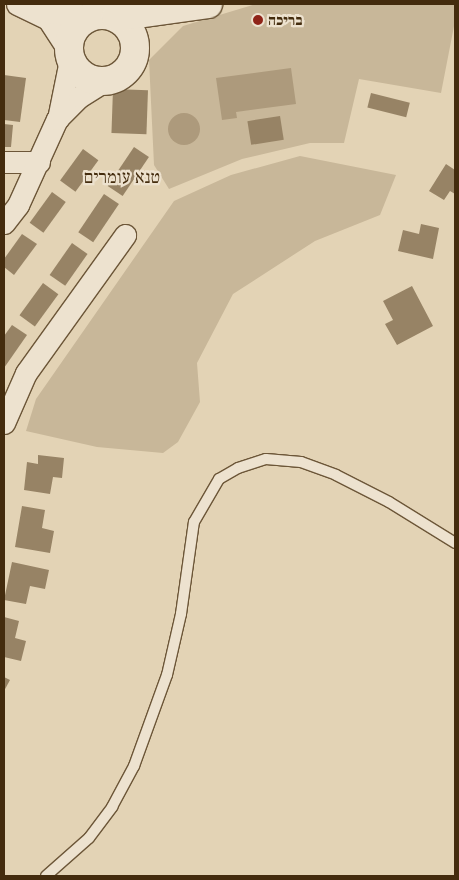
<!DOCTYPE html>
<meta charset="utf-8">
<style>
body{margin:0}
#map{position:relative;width:459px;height:880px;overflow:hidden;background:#e3d3b5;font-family:"Libre Caslon Text","Frank Ruhl Libre",serif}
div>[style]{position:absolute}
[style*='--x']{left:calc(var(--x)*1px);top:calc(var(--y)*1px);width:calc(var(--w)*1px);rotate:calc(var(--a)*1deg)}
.green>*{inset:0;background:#c8b799}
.water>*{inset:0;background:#ad9a7c}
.round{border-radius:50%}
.building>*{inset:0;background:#978365;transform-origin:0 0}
.roads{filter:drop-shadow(1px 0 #6c5638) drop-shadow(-1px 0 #6c5638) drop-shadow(0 1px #6c5638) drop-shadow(0 -1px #6c5638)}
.lane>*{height:10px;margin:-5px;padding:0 5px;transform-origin:5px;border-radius:5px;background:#ede2cf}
.street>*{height:21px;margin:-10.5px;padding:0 10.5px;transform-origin:10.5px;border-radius:10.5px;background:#ede2cf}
.secondary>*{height:28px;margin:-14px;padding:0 14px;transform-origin:14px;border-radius:14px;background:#ede2cf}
.secondary>.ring{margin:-14px;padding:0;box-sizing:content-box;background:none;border:28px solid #ede2cf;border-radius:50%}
.dots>*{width:14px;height:14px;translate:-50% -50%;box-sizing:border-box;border:2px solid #ede2cf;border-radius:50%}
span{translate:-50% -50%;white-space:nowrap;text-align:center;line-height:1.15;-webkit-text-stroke:4.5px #ede2cf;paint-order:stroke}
.poi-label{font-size:15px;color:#442c0e;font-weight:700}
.left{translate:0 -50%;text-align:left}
.quarter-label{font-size:18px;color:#442c0e}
.frame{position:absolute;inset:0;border:5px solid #442c0e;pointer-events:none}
</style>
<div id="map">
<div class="green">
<div style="clip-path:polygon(256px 4px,455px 4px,455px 21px,441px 93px,359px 79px,344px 143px,310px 143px,242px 159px,169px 189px,154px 165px,149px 60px,183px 26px)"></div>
<div style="clip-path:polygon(300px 156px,396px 175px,380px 215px,315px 241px,233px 294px,197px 363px,200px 402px,178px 442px,163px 453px,97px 447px,26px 431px,36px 399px,174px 201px,231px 175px)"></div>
</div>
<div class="water">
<div style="clip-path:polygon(291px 68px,296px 104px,236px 112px,237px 118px,222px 120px,216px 78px)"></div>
<div class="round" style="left:168px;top:113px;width:32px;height:32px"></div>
</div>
<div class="building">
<div style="clip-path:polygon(4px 75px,26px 78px,20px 122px,4px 120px)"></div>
<div style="left:113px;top:89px;width:35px;height:44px;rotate:2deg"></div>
<div style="left:371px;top:93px;width:40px;height:15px;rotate:14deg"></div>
<div style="left:280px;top:116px;width:24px;height:33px;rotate:81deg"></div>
<div style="clip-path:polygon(4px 124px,13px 125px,11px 147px,4px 147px)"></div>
<div style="left:134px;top:147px;width:18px;height:47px;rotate:34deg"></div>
<div style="left:83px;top:149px;width:19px;height:39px;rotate:36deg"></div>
<div style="clip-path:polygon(446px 164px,455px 170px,455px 194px,450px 191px,444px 200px,429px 191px)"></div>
<div style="left:52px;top:192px;width:17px;height:38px;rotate:36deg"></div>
<div style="left:104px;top:194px;width:18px;height:46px;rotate:34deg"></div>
<div style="clip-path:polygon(421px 224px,439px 228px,433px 259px,398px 251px,403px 230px,419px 234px)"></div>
<div style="clip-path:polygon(22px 234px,37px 244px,14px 275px,4px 267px,4px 259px)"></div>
<div style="left:72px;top:243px;width:19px;height:39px;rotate:35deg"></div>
<div style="left:43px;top:283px;width:19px;height:40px;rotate:36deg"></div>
<div style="clip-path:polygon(412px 286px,433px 326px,397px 345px,385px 324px,393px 320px,383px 301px)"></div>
<div style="clip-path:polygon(12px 325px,27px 335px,4px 368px,4px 336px)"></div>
<div style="clip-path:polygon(38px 455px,64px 458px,62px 478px,53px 477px,50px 494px,24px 490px,27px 462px,38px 464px)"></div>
<div style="clip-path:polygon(22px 506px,45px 510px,42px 528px,54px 531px,50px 553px,15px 547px)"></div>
<div style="clip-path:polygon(12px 562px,49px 570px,45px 589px,30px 586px,26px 604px,4px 600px)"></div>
<div style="clip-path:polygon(4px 617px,19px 621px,15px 638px,26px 641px,21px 661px,4px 657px)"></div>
<div style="clip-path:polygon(4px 677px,10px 680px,4px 691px)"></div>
</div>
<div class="roads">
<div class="lane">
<div style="--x:46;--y:876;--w:57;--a:-41.5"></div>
<div style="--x:89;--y:838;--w:39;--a:-53"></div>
<div style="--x:112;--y:807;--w:47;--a:-61.8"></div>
<div style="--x:134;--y:766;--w:97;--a:-70.1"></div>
<div style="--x:167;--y:675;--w:63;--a:-77.1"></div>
<div style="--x:181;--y:614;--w:93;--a:-82"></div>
<div style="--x:194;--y:522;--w:50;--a:-59.8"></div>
<div style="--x:219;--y:479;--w:22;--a:-30"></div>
<div style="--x:238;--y:468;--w:29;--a:-18"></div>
<div style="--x:266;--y:459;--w:35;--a:5"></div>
<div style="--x:301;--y:462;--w:37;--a:20"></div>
<div style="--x:336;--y:475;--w:59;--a:27"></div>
<div style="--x:389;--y:502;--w:78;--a:31.8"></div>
</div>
<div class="street">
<div style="--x:17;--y:4;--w:34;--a:26"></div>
<div style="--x:48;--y:19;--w:37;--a:57"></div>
<div style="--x:37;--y:11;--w:54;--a:5.3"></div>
<div style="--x:58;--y:119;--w:60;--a:-78.5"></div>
<div style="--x:4;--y:162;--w:35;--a:0"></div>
<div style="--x:4;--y:223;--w:23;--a:-52"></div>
<div style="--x:18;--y:205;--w:94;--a:-65.6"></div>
<div style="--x:57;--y:119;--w:31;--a:-45"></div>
<div style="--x:79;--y:97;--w:31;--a:-32"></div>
<div style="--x:4;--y:423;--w:55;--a:-66.3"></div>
<div style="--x:26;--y:373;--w:170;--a:-54.3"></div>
</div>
<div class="secondary">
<div class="ring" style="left:69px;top:15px;width:38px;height:38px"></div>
<div style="--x:116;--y:17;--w:93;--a:-8"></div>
</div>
</div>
<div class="dots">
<div style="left:258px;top:20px;background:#8f2418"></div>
</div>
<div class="poi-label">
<span class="left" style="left:268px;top:20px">בריכה</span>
</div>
<div class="quarter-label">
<span style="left:122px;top:177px">טנא עומרים</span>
</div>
<div class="frame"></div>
</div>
